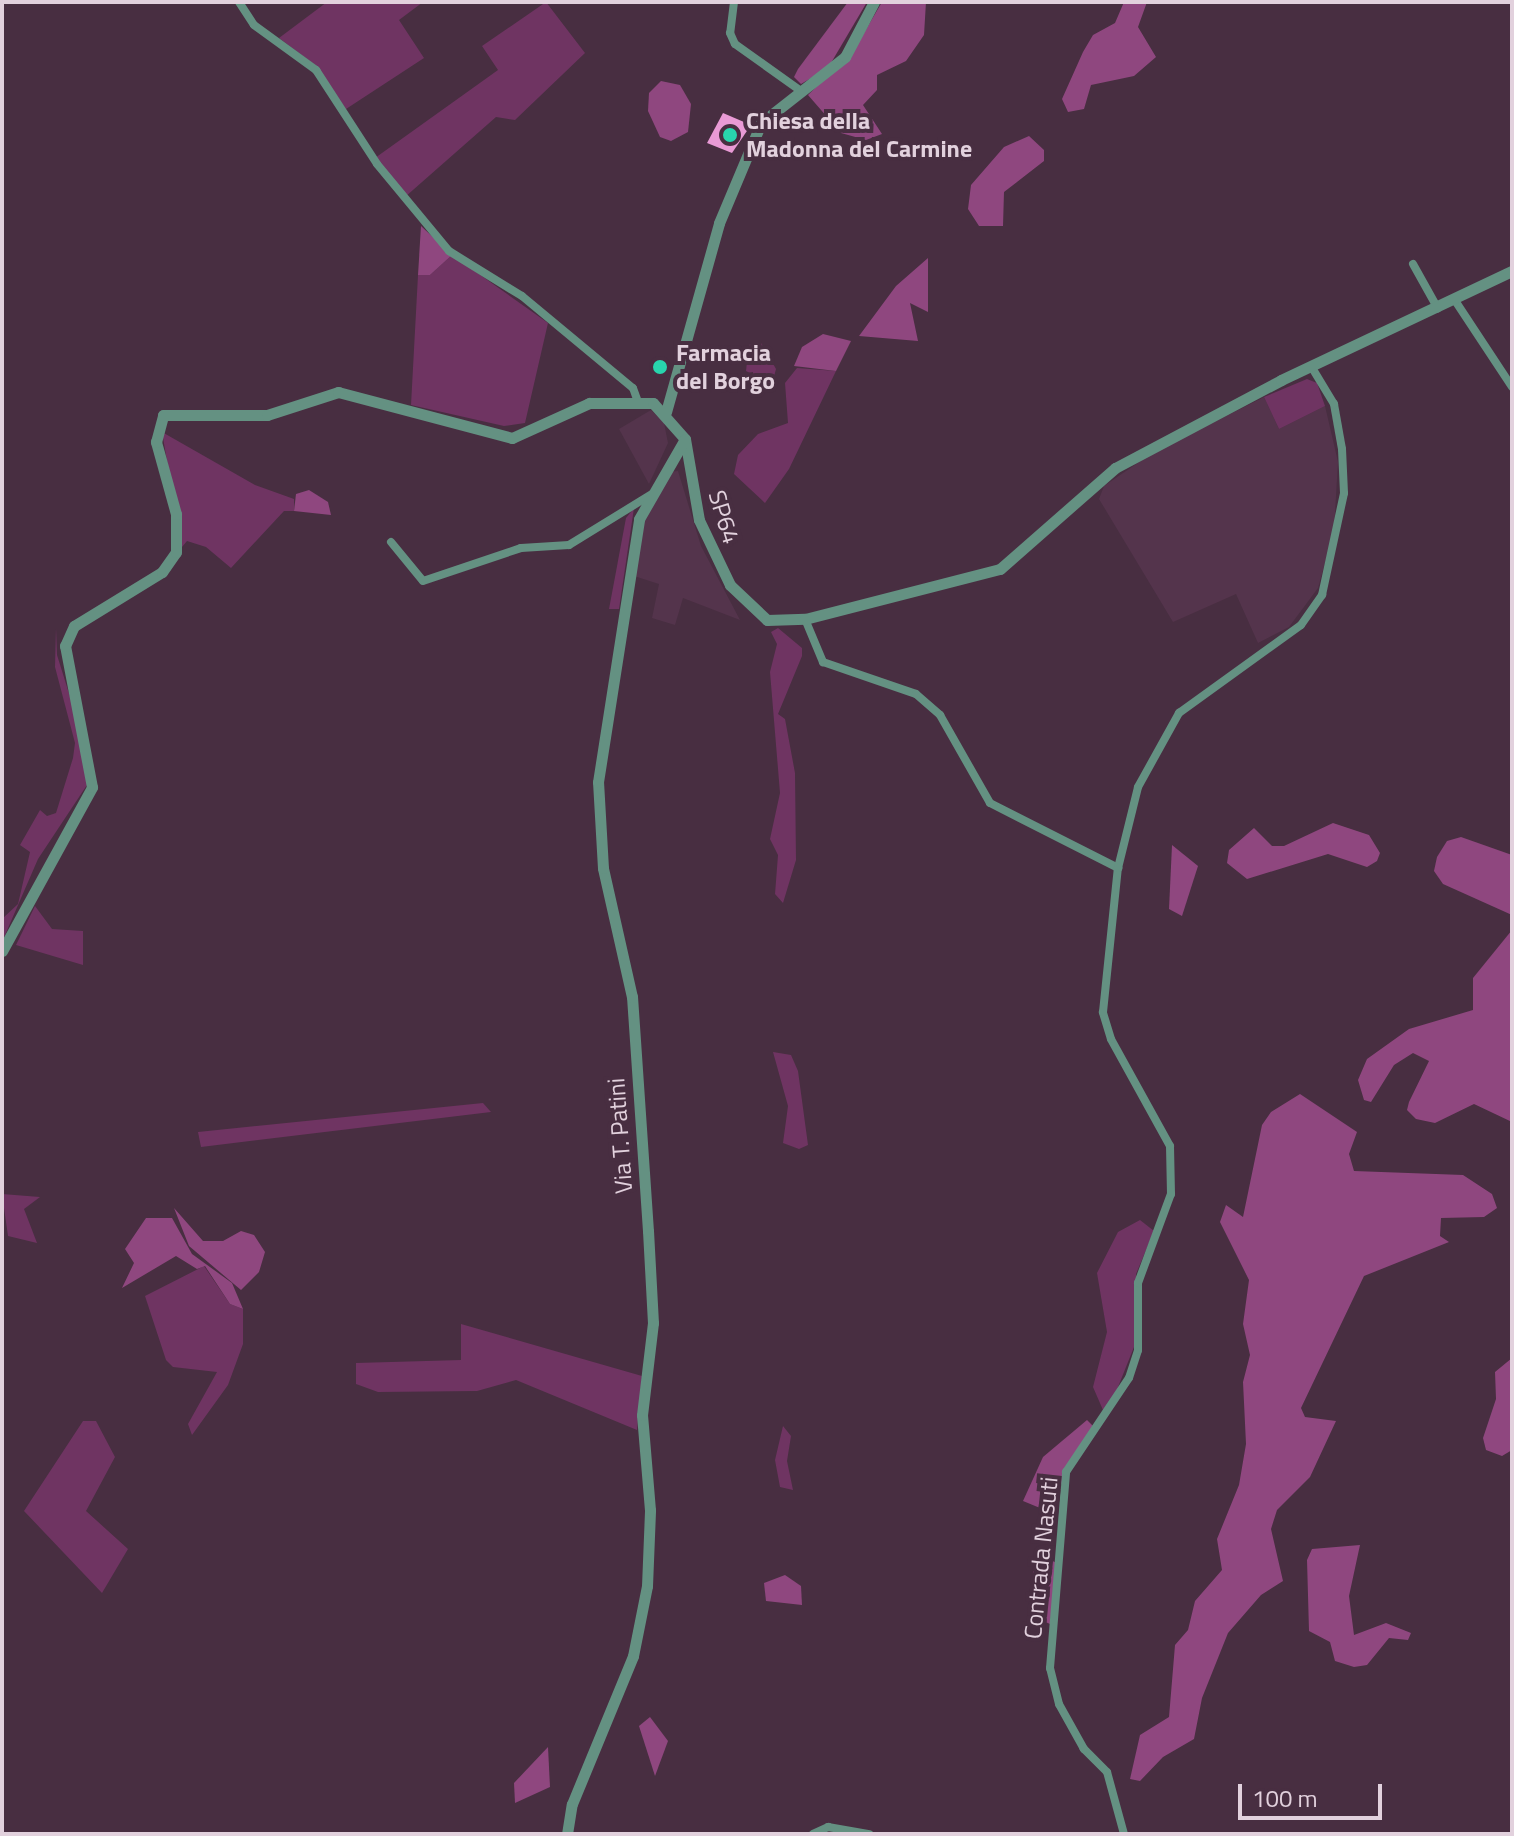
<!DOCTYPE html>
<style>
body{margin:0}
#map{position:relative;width:1514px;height:1836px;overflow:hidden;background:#482e41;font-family:"Titillium Web",sans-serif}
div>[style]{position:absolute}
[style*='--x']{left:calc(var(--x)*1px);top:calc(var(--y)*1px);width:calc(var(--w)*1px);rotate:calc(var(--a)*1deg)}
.built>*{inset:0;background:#54344c}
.green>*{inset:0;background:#6f3462}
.forest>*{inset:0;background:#8f477f}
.building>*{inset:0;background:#e99ad5}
.minor>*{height:8px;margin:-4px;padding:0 4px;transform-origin:4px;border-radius:4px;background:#649182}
.tertiary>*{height:11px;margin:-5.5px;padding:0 5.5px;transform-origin:5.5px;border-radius:5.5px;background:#649182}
.dots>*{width:22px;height:22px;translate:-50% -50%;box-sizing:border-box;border:4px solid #482e41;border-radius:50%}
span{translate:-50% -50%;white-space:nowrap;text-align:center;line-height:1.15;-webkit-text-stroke:8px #482e41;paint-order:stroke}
.poi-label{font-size:24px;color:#e2d1dd;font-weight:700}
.left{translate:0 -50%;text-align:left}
.street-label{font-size:24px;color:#e2d1dd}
.frame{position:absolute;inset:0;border:4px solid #e2d1dd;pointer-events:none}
.scale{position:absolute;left:1238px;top:1784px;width:144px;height:36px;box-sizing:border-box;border:4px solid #e2d1dd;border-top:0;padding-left:10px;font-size:24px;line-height:28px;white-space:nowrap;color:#e2d1dd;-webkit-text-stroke:6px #482e41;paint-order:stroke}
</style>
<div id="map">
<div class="built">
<div style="clip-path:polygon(1264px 397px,1279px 429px,1325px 406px,1338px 462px,1334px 530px,1318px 588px,1289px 627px,1258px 643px,1236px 594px,1173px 622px,1099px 499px,1104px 486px,1151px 454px)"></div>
<div style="clip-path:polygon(651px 410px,664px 423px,668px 443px,649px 484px,619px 429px)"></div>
<div style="clip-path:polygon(678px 471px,701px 546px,740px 620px,683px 598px,675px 625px,652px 618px,659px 584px,634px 576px,643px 521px,669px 472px)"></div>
</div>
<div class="green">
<div style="clip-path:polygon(327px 2px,423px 2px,399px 20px,424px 58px,346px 109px,315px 65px,279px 38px)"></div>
<div style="clip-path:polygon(546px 2px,585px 53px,515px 120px,496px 117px,405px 197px,375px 158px,498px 70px,482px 46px)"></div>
<div style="clip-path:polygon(452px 255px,548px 323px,525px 423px,504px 426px,411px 405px,418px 275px,430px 275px)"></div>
<div style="clip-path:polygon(760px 341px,776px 369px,772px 384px,746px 371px,749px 345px)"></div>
<div style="clip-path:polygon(797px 368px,836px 371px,789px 469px,765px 503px,734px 474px,738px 455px,758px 434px,788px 423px,785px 383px)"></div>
<div style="clip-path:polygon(1307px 379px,1317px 383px,1325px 406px,1279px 429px,1264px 397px)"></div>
<div style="clip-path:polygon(162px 432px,255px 485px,294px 499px,294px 511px,284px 511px,231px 568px,206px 547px,187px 541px,182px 547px)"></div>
<div style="clip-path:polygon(634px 508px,619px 609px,609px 609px,626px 518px)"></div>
<div style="clip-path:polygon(56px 628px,57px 655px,83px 738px,87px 785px,38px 859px,2px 942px,2px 919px,18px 904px,30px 852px,20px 845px,40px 810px,47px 816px,56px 813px,73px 758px,75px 743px,55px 667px)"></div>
<div style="clip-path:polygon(778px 628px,802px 648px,802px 656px,778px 714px,785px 719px,795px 773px,796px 860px,783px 903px,775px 894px,778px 855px,770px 839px,780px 793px,770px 672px,777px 644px,771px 632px)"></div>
<div style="clip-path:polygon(35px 906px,52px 929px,83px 931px,83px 965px,16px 945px)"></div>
<div style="clip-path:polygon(773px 1052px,791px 1055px,798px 1071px,808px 1145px,799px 1149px,783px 1143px,788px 1106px)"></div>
<div style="clip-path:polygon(483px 1103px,491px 1112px,201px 1147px,198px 1132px)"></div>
<div style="clip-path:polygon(2px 1194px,40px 1197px,24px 1209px,37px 1243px,8px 1236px)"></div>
<div style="clip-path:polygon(1140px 1220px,1154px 1231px,1136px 1274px,1136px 1342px,1106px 1417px,1093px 1387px,1107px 1332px,1097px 1273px,1118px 1232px)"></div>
<div style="clip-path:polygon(204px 1266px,230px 1304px,243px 1309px,243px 1344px,228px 1385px,192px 1435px,188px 1424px,217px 1372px,173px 1367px,166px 1360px,145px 1296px)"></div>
<div style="clip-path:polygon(461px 1324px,642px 1376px,637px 1430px,516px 1380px,477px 1391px,378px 1392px,356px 1384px,356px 1363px,461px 1360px)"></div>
<div style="clip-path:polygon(83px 1421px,96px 1421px,115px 1457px,86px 1511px,128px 1549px,102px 1593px,24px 1511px)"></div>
<div style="clip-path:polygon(783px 1426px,791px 1436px,787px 1461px,793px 1490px,780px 1487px,775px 1460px)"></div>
</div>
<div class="forest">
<div style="clip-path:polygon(848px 2px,867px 2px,828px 68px,801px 84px,794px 77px,798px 69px)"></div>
<div style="clip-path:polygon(882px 2px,926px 2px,924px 35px,906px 61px,877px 75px,877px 90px,863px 105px,882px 134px,866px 140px,841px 133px,808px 95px,854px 50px)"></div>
<div style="clip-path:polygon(1124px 2px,1147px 2px,1138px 27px,1156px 57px,1134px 76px,1091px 85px,1084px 109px,1068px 112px,1062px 99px,1083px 52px,1093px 35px,1115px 23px)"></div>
<div style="clip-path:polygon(661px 81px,680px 85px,691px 104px,688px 132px,671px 141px,660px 137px,648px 111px,649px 93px)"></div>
<div style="clip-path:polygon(1029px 136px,1044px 150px,1044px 161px,1004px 192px,1003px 226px,979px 226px,968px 209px,971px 185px,1004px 147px)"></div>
<div style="clip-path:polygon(421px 226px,452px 255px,430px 275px,418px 275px)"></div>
<div style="clip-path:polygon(928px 258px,928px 312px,910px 303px,918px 341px,859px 336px,896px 286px)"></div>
<div style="clip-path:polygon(823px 334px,851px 341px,836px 371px,794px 366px,802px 347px)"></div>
<div style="clip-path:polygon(309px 490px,328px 502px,331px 515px,294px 511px,296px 494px)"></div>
<div style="clip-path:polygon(1333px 823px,1369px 835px,1380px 853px,1377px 861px,1367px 867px,1328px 854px,1247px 879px,1227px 863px,1229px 850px,1254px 828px,1272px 846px,1284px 846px)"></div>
<div style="clip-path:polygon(1461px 837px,1512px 855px,1512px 915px,1443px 884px,1434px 871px,1437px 857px,1447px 841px)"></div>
<div style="clip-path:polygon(1172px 845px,1198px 866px,1182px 916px,1169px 909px)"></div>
<div style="clip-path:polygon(1512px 930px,1512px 1122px,1474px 1104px,1435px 1123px,1416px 1119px,1407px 1110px,1409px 1102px,1429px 1061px,1413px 1053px,1394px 1065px,1371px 1102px,1364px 1100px,1358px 1080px,1367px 1059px,1409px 1029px,1473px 1010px,1473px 978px)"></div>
<div style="clip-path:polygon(1300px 1094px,1357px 1132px,1349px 1154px,1354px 1171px,1463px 1175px,1492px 1194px,1497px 1208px,1484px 1217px,1441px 1218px,1440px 1236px,1449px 1242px,1364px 1276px,1301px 1408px,1305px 1417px,1336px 1421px,1310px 1477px,1277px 1510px,1271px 1529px,1283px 1581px,1261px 1595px,1228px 1633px,1202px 1698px,1194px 1739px,1163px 1757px,1140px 1781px,1130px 1779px,1140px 1735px,1169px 1717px,1175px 1645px,1188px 1630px,1195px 1601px,1222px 1570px,1217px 1539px,1239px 1485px,1246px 1444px,1243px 1382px,1250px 1355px,1243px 1324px,1249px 1280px,1220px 1222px,1226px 1205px,1243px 1217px,1262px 1125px,1271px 1112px)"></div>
<div style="clip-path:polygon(174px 1208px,203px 1241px,223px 1241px,241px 1231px,254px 1235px,265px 1252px,259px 1272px,241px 1290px,189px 1246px)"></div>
<div style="clip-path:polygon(146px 1218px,172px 1218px,192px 1254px,232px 1283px,243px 1309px,230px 1304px,205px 1266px,197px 1269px,176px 1256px,122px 1288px,134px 1263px,125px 1249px)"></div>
<div style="clip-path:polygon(1512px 1358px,1512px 1450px,1502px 1456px,1486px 1450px,1483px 1438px,1496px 1399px,1495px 1372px)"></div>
<div style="clip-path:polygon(1087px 1420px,1096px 1429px,1050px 1504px,1040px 1508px,1023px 1501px,1043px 1457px)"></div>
<div style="clip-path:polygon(1360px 1545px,1349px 1596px,1354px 1635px,1386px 1623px,1411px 1633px,1408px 1640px,1389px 1638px,1367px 1665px,1354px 1667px,1335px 1661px,1330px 1642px,1309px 1631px,1307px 1560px,1312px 1549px)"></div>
<div style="clip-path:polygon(1048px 1559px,1057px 1563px,1050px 1624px,1030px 1615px,1033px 1572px)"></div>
<div style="clip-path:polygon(785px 1575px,801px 1586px,802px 1605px,766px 1601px,764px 1583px)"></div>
<div style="clip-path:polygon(650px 1717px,668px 1741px,655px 1776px,639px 1726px)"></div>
<div style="clip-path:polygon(548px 1747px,550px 1787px,515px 1803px,514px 1783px)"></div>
</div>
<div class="building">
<div style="clip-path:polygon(723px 113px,751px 125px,732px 153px,707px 143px)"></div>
</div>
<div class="minor">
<div style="--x:239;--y:2;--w:27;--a:57"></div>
<div style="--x:254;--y:25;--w:77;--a:36"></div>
<div style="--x:316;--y:70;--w:112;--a:57"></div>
<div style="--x:377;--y:164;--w:113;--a:50.4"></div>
<div style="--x:449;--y:251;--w:86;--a:31.7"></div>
<div style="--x:522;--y:296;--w:144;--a:39.7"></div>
<div style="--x:633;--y:388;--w:12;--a:70"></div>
<div style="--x:734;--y:2;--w:31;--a:97"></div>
<div style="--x:730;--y:33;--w:12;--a:66"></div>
<div style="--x:735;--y:44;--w:81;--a:35.5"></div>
<div style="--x:1413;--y:264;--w:51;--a:60.9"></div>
<div style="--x:1456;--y:302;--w:102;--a:56.6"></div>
<div style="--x:391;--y:542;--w:50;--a:50.6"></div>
<div style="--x:423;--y:581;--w:103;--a:-18.6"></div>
<div style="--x:521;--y:548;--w:48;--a:-3.6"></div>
<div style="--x:569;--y:545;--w:97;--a:-31.6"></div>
<div style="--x:805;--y:619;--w:47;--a:67.3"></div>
<div style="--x:823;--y:662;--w:98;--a:19"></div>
<div style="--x:916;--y:694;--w:32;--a:41"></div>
<div style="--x:940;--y:715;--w:101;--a:60.4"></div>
<div style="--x:990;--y:803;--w:144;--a:26.9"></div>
<div style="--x:813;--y:1834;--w:17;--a:-25"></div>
<div style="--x:828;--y:1827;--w:42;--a:9.7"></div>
<div style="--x:1124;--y:1834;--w:64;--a:-105.3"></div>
<div style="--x:1107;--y:1772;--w:33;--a:-135"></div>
<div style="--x:1084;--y:1749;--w:51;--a:-119.1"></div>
<div style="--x:1059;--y:1704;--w:37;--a:-104"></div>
<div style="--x:1050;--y:1668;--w:197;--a:-85.3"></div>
<div style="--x:1066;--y:1472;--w:113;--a:-56.2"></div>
<div style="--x:1129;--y:1378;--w:29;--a:-72"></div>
<div style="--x:1138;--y:1350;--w:67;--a:-90"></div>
<div style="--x:1138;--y:1283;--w:95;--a:-69.7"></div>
<div style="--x:1171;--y:1194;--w:48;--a:-91.2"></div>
<div style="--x:1170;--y:1146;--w:122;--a:-118.9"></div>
<div style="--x:1111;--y:1039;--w:28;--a:-107"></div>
<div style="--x:1103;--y:1012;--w:145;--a:-84.1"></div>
<div style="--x:1118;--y:868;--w:83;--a:-76.1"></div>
<div style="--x:1138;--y:787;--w:85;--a:-61"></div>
<div style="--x:1179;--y:713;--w:150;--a:-35.8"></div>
<div style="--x:1301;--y:625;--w:37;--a:-55"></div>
<div style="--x:1322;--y:595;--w:104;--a:-77.8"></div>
<div style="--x:1344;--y:493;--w:44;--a:-92.6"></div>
<div style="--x:1342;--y:449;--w:46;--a:-100.1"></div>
<div style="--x:1334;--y:404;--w:44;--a:-121.2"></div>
</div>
<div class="tertiary">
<div style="--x:666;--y:412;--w:196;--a:-74.3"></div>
<div style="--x:719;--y:223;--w:108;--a:-67.2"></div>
<div style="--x:761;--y:123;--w:107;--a:-38.2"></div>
<div style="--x:845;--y:57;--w:62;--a:-62.2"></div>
<div style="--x:2;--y:951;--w:187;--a:-61.2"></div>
<div style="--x:92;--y:787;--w:144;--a:-100.8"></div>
<div style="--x:65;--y:646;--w:22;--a:-66"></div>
<div style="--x:74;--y:626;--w:103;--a:-31.5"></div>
<div style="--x:162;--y:572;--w:24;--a:-55"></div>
<div style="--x:176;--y:552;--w:38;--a:-90"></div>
<div style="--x:176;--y:514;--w:75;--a:-105.5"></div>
<div style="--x:156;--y:442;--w:28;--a:-75"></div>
<div style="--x:163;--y:415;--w:104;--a:0"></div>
<div style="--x:267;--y:415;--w:75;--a:-17.9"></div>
<div style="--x:338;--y:392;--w:180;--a:14.8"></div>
<div style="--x:512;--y:438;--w:85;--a:-24.4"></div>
<div style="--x:589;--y:403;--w:64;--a:0"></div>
<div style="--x:653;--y:403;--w:48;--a:48.4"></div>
<div style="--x:685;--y:439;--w:82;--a:80.2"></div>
<div style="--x:699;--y:520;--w:72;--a:64.5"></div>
<div style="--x:730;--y:585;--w:51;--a:43.4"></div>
<div style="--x:767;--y:620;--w:38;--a:-2"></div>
<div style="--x:805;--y:619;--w:201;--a:-14.4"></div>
<div style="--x:1000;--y:569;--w:153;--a:-41.3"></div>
<div style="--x:1115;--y:468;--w:188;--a:-27.9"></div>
<div style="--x:1281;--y:380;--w:255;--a:-25.3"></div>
<div style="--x:567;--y:1834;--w:30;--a:-81"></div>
<div style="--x:572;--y:1804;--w:160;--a:-67.6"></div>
<div style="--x:633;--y:1656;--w:71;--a:-78.7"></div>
<div style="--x:647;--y:1586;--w:76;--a:-87.7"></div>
<div style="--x:650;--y:1510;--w:95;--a:-94.8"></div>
<div style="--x:642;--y:1415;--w:93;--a:-83.2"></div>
<div style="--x:653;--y:1323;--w:92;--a:-93.1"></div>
<div style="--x:648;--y:1231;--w:235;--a:-93.9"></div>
<div style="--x:632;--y:997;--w:132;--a:-102.7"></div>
<div style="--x:603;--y:868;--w:86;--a:-93.3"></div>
<div style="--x:598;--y:782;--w:266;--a:-81.1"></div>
<div style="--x:639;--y:519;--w:92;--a:-60.1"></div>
</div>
<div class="dots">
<div style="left:730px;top:135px;background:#28d5ad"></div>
<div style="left:660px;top:367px;background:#28d5ad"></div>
</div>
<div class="poi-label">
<span class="left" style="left:746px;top:135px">Chiesa della<br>Madonna del Carmine</span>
<span class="left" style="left:676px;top:367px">Farmacia<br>del Borgo</span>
</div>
<div class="street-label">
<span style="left:724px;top:517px;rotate:73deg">SP64</span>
<span style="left:620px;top:1136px;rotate:-94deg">Via T. Patini</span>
<span style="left:1041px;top:1558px;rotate:-84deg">Contrada Nasuti</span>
</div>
<div class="frame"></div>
<div class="scale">100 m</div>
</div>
